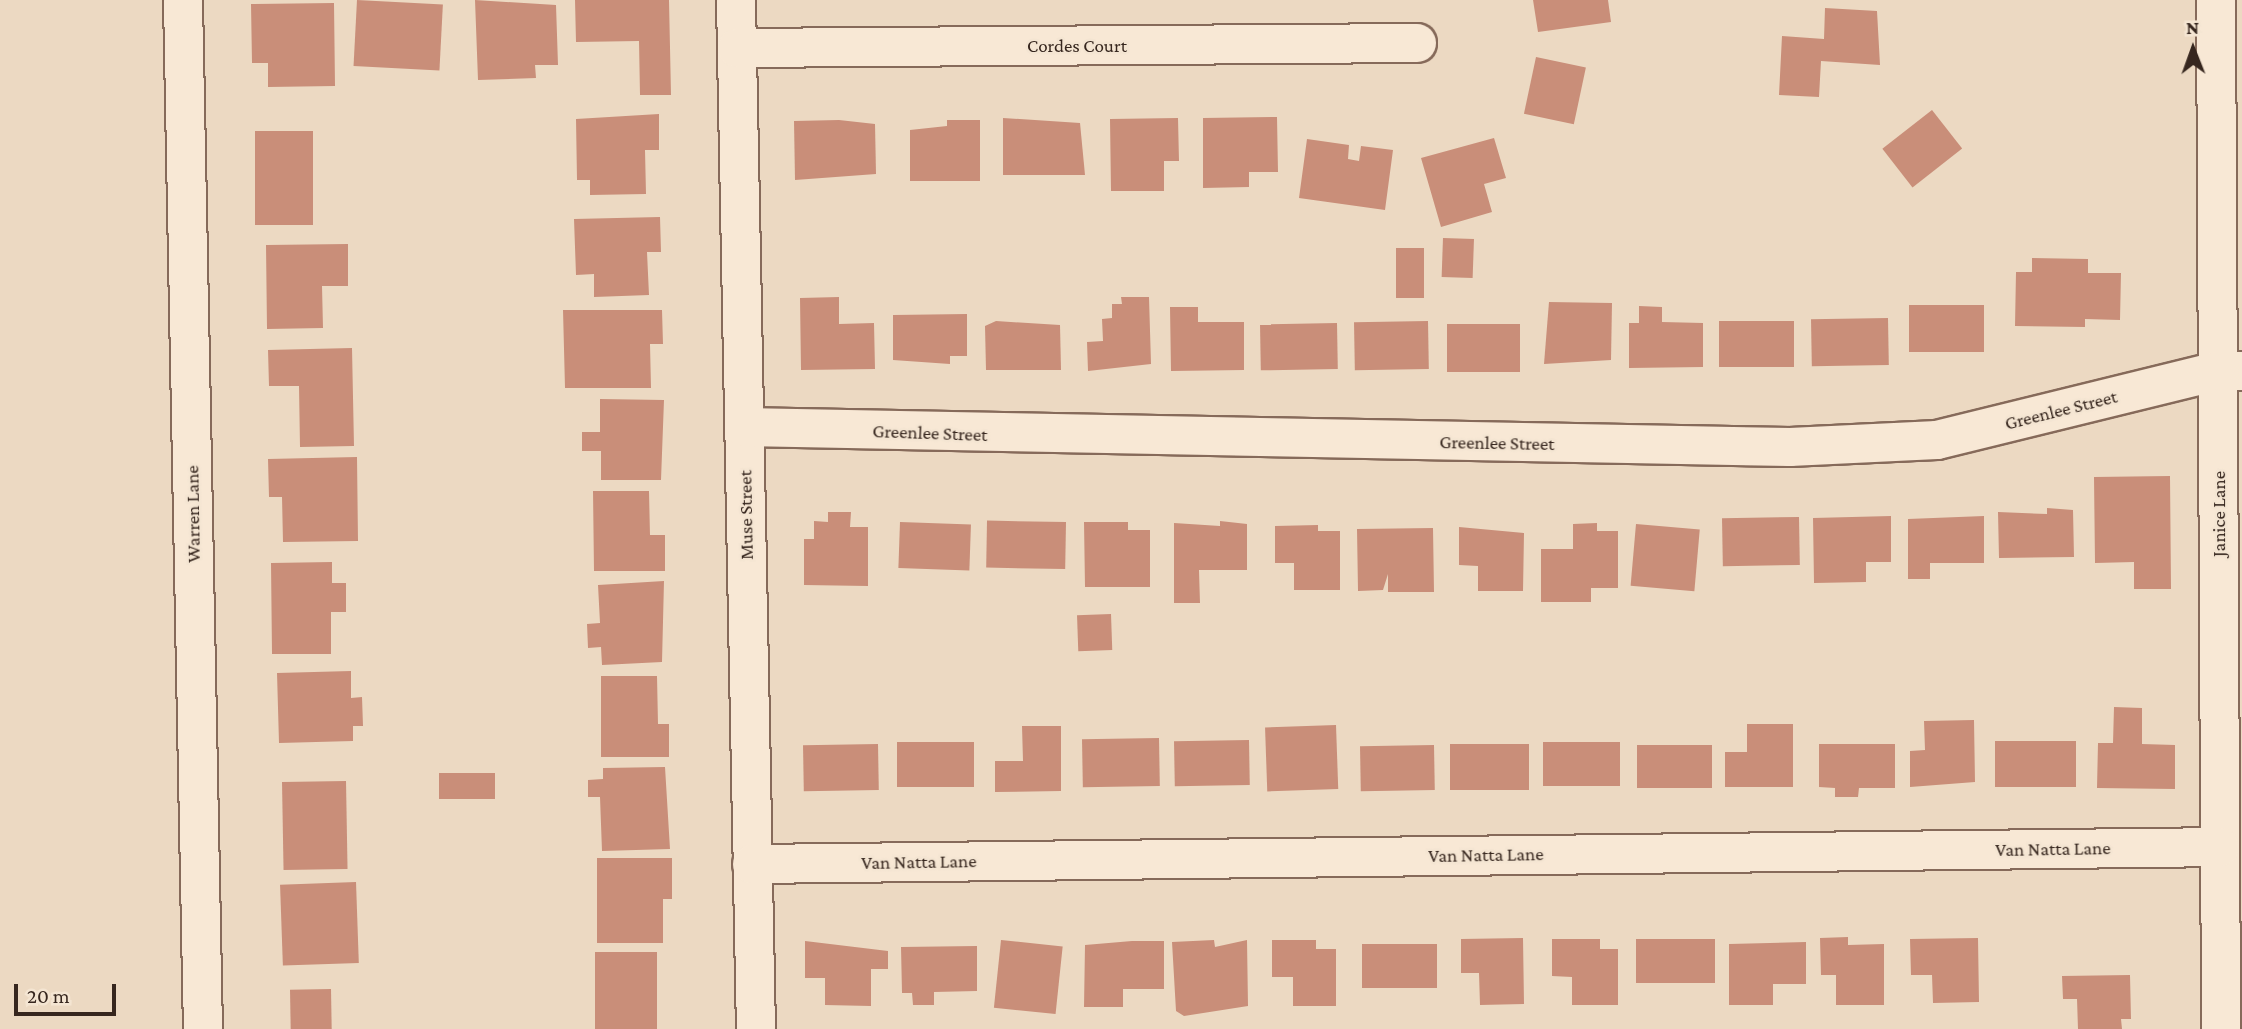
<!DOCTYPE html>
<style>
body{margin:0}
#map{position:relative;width:2242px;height:1029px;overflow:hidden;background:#ecd9c2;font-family:"Crimson Pro",serif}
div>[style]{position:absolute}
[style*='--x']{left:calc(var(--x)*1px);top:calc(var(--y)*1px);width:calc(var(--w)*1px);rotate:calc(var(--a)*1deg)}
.building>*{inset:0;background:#c98e79;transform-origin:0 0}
.roads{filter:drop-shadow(2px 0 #866a5a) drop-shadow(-2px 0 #866a5a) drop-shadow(0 2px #866a5a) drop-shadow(0 -2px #866a5a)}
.street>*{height:38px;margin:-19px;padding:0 19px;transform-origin:19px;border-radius:19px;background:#f8e8d5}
span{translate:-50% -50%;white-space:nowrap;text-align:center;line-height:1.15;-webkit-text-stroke:5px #f4e5d2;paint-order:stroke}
.street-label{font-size:19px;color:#36261e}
.north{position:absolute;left:2158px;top:14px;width:70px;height:70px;-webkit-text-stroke:5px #f4e5d2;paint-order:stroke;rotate:359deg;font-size:19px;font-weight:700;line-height:28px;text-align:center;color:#36261e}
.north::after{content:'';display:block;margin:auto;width:24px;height:32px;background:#36261e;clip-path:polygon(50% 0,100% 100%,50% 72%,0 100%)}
.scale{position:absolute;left:14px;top:984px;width:102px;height:32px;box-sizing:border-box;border:4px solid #36261e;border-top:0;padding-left:9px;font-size:21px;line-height:24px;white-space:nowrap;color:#36261e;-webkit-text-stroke:5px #f4e5d2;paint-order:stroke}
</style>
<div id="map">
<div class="building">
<div style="left:357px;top:0;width:86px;height:66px;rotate:3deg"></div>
<div style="clip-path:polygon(475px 0,556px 5px,558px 65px,535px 65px,536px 78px,478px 80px)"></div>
<div style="clip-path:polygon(575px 0,669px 0,671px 95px,640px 95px,639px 41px,576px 42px)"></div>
<div style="clip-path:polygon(1533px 0,1608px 0,1611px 22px,1538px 32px)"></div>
<div style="clip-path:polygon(334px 3px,335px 86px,268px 87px,268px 63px,252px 63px,251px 4px)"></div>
<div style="clip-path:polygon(1825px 8px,1877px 11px,1880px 65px,1821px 61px,1819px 97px,1779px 95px,1782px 36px,1824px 39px)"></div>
<div style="left:1536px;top:57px;width:51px;height:58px;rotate:12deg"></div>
<div style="left:1932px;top:110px;width:49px;height:63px;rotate:52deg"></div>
<div style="clip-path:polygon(659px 114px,659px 150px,645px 150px,646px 194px,590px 195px,590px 180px,577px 180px,576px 119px)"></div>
<div style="clip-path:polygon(1277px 117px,1278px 172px,1249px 172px,1249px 187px,1203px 188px,1203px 118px)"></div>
<div style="clip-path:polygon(1003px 118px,1080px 123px,1085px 175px,1003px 175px)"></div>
<div style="clip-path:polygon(1178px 118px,1179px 161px,1164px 161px,1164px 191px,1111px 191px,1110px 119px)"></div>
<div style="clip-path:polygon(839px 120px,875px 124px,876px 174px,795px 180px,794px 121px)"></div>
<div style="clip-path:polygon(947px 120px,980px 120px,980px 181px,910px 181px,910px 130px,947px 126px)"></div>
<div style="left:255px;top:131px;width:58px;height:94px"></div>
<div style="clip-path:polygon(1494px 138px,1506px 178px,1484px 184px,1492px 212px,1441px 227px,1421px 158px)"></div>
<div style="clip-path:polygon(1307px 139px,1349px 145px,1348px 159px,1359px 161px,1361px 146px,1393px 150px,1385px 210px,1299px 198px)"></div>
<div style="clip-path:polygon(660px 217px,661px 252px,647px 252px,649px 295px,594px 297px,594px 274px,576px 275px,574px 219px)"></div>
<div style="left:1443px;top:238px;width:31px;height:39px;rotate:2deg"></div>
<div style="clip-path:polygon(348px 244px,348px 286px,322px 286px,323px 328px,267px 329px,266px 245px)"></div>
<div style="left:1396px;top:248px;width:28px;height:50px"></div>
<div style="clip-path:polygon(2032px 258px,2088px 259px,2088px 273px,2121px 273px,2120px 320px,2085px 319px,2085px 327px,2015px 326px,2016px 272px,2032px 272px)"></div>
<div style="clip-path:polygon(839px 297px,839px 324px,874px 323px,875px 369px,801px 370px,800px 298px)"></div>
<div style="clip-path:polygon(1121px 297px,1149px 297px,1151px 364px,1088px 371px,1087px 342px,1103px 341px,1102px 319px,1112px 318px,1112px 304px,1122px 304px)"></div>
<div style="clip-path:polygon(1549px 302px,1612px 303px,1611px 360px,1544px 364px)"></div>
<div style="left:1909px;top:305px;width:75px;height:47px"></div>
<div style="clip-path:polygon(1639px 306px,1662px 307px,1662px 322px,1703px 323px,1703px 367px,1629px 368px,1629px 323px,1639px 323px)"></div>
<div style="clip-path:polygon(1170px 307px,1198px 307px,1198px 322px,1244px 322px,1244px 370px,1171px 371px)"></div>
<div style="clip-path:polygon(563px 310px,662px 310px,663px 344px,650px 344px,651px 388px,565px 388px)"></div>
<div style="clip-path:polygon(967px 314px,967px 356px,950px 356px,950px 364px,893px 360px,893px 315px)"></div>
<div style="left:1888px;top:318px;width:47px;height:77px;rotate:89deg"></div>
<div style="clip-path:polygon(996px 321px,1060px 325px,1061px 370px,986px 370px,985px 326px)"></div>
<div style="left:1428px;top:321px;width:48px;height:74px;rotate:89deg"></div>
<div style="left:1794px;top:321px;width:46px;height:75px;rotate:90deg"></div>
<div style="left:1337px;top:323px;width:46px;height:77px;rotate:89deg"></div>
<div style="left:1447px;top:324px;width:73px;height:48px"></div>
<div style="clip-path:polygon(352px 348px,354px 446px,300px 447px,299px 386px,269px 386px,268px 350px)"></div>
<div style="clip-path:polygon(600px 399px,664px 400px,661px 480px,601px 480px,601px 451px,582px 451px,582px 432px,600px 432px)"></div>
<div style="clip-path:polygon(357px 457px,358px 541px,283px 542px,282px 497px,269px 497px,268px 459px)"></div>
<div style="clip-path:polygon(2170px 476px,2171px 589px,2134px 589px,2134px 562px,2095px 563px,2094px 477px)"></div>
<div style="clip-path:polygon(593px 491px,649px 491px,650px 535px,665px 535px,665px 571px,594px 571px)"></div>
<div style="clip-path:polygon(2047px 508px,2073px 510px,2074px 557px,1999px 558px,1998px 512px,2047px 514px)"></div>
<div style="clip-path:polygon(828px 512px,851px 512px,850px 527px,868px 527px,868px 586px,804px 585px,804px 539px,814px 539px,814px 521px,828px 522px)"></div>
<div style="clip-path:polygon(1891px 516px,1891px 562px,1866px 562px,1866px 582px,1814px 583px,1813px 518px)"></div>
<div style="clip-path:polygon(1984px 516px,1984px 563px,1930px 563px,1930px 579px,1908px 579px,1908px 519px)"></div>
<div style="left:1799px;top:517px;width:48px;height:77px;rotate:89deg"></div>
<div style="clip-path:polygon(1220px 521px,1247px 524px,1247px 570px,1199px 570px,1200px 603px,1174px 603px,1174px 523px,1220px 526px)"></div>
<div style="left:900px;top:522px;width:71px;height:46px;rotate:2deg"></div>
<div style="left:1066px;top:522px;width:47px;height:79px;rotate:91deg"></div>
<div style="clip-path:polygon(1084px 522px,1128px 522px,1128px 530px,1150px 530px,1150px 587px,1085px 587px)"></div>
<div style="clip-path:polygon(1597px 523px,1597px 531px,1618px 531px,1618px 588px,1591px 588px,1591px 602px,1541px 602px,1541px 549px,1573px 549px,1573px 524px)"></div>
<div style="left:1636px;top:524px;width:64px;height:62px;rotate:5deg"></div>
<div style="clip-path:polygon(1318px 525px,1318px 531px,1340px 531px,1340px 590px,1294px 590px,1294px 563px,1275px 563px,1275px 526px)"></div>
<div style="clip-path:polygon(1459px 527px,1524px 533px,1523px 591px,1478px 591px,1478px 566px,1459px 565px)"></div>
<div style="clip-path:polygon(1433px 528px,1434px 592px,1388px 592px,1388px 574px,1383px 590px,1358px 591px,1357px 529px)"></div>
<div style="clip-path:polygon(332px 562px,332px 583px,346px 583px,346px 612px,331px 612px,331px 654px,272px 654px,271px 563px)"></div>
<div style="clip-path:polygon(664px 581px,662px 662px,602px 665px,601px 647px,588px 648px,587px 624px,600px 623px,598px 585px)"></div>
<div style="left:1111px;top:614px;width:36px;height:34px;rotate:88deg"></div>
<div style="clip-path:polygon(351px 671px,351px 698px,362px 697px,363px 726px,353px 726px,353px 741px,279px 743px,277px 673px)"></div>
<div style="clip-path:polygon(601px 676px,657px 676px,658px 724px,669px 724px,669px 757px,601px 757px)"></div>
<div style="clip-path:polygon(2114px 707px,2142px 708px,2142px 744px,2175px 745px,2175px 789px,2097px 788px,2098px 743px,2113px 743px)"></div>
<div style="clip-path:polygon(1974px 720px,1975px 782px,1910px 787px,1910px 751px,1925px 750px,1924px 721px)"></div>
<div style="clip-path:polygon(1747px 724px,1793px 724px,1793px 787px,1725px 787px,1725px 752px,1747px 752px)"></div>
<div style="left:1336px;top:725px;width:64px;height:71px;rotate:88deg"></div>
<div style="clip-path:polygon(1022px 726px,1061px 726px,1061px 791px,995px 792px,995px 761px,1023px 761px)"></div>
<div style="left:1159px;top:738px;width:48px;height:77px;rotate:89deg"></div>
<div style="left:1249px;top:740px;width:45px;height:75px;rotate:89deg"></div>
<div style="left:1995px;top:741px;width:81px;height:46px"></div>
<div style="left:897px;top:742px;width:77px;height:45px"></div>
<div style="left:1620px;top:742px;width:44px;height:77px;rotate:90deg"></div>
<div style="left:878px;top:744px;width:46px;height:75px;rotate:89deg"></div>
<div style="left:1529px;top:744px;width:46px;height:79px;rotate:90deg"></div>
<div style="clip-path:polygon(1819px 744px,1895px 744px,1895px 788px,1859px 788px,1858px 797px,1835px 797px,1835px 788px,1819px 787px)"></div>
<div style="left:1434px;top:745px;width:45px;height:74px;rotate:89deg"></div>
<div style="left:1637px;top:745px;width:75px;height:43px"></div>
<div style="clip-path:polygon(665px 767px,670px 849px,602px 851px,600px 797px,588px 797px,588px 780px,603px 779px,603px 768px)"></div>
<div style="left:495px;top:773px;width:26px;height:56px;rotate:90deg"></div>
<div style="left:346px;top:781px;width:88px;height:64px;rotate:89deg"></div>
<div style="clip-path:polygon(597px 858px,672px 858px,672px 899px,663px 899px,663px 943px,597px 943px)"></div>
<div style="left:356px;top:882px;width:81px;height:76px;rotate:88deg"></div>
<div style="clip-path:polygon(1848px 937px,1848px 945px,1884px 944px,1884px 1005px,1836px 1005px,1836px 975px,1821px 975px,1820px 938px)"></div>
<div style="clip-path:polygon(1523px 938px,1524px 1004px,1480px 1005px,1479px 973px,1461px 973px,1461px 939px)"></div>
<div style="clip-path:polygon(1978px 938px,1979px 1002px,1933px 1003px,1932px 975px,1911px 975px,1910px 939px)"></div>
<div style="clip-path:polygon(1552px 939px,1600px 939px,1600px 949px,1618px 949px,1618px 1005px,1572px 1005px,1572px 977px,1552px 976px)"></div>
<div style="left:1636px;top:939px;width:79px;height:44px"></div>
<div style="left:1001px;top:940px;width:62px;height:68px;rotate:6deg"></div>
<div style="clip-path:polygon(1214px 940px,1215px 947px,1247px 940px,1248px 1006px,1184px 1016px,1176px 1011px,1172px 942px)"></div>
<div style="clip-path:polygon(1272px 940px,1316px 940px,1316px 949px,1336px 949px,1336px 1006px,1293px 1006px,1293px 977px,1272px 977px)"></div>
<div style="clip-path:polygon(805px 941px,888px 951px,888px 969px,871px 969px,871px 1006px,825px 1005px,825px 978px,805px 978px)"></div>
<div style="clip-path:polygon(1132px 941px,1164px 941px,1164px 989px,1123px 989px,1123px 1007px,1084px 1007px,1085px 945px)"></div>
<div style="clip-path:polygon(1806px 942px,1806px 984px,1773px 984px,1773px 1005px,1729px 1005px,1729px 944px)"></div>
<div style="left:1437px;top:944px;width:44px;height:75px;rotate:90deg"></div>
<div style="clip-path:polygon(977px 946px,977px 991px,934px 992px,934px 1005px,913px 1005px,912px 993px,902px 993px,901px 947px)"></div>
<div style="left:595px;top:952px;width:62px;height:77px"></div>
<div style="clip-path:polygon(2130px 975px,2131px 1019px,2121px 1019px,2122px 1029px,2078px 1029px,2077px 999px,2063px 999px,2062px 976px)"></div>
<div style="left:331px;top:989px;width:40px;height:41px;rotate:89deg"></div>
</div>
<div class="roads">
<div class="street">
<div style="--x:183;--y:0;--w:1029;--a:88.89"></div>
<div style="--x:736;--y:0;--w:1029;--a:88.89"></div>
<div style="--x:2216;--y:0;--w:1029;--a:89.72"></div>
<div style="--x:737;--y:48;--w:680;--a:-0.42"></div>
<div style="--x:744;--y:427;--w:1046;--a:1.1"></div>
<div style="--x:1790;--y:447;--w:147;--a:-2.7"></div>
<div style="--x:1937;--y:440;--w:289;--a:-13.8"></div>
<div style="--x:2218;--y:371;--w:24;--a:0"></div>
<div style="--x:752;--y:864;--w:1468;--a:-0.66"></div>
</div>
</div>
<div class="street-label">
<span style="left:1077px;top:46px">Cordes Court</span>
<span style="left:2061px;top:410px;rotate:-14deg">Greenlee Street</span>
<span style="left:930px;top:433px;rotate:2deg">Greenlee Street</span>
<span style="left:1497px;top:443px;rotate:1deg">Greenlee Street</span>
<span style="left:193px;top:514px;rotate:-91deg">Warren Lane</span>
<span style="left:2219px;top:514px;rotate:-90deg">Janice Lane</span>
<span style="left:746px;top:515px;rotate:-91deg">Muse Street</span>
<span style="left:2053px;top:849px;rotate:-1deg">Van Natta Lane</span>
<span style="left:1486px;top:855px;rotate:-1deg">Van Natta Lane</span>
<span style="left:919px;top:862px;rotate:-1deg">Van Natta Lane</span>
</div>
<div class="north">N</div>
<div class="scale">20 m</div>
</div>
